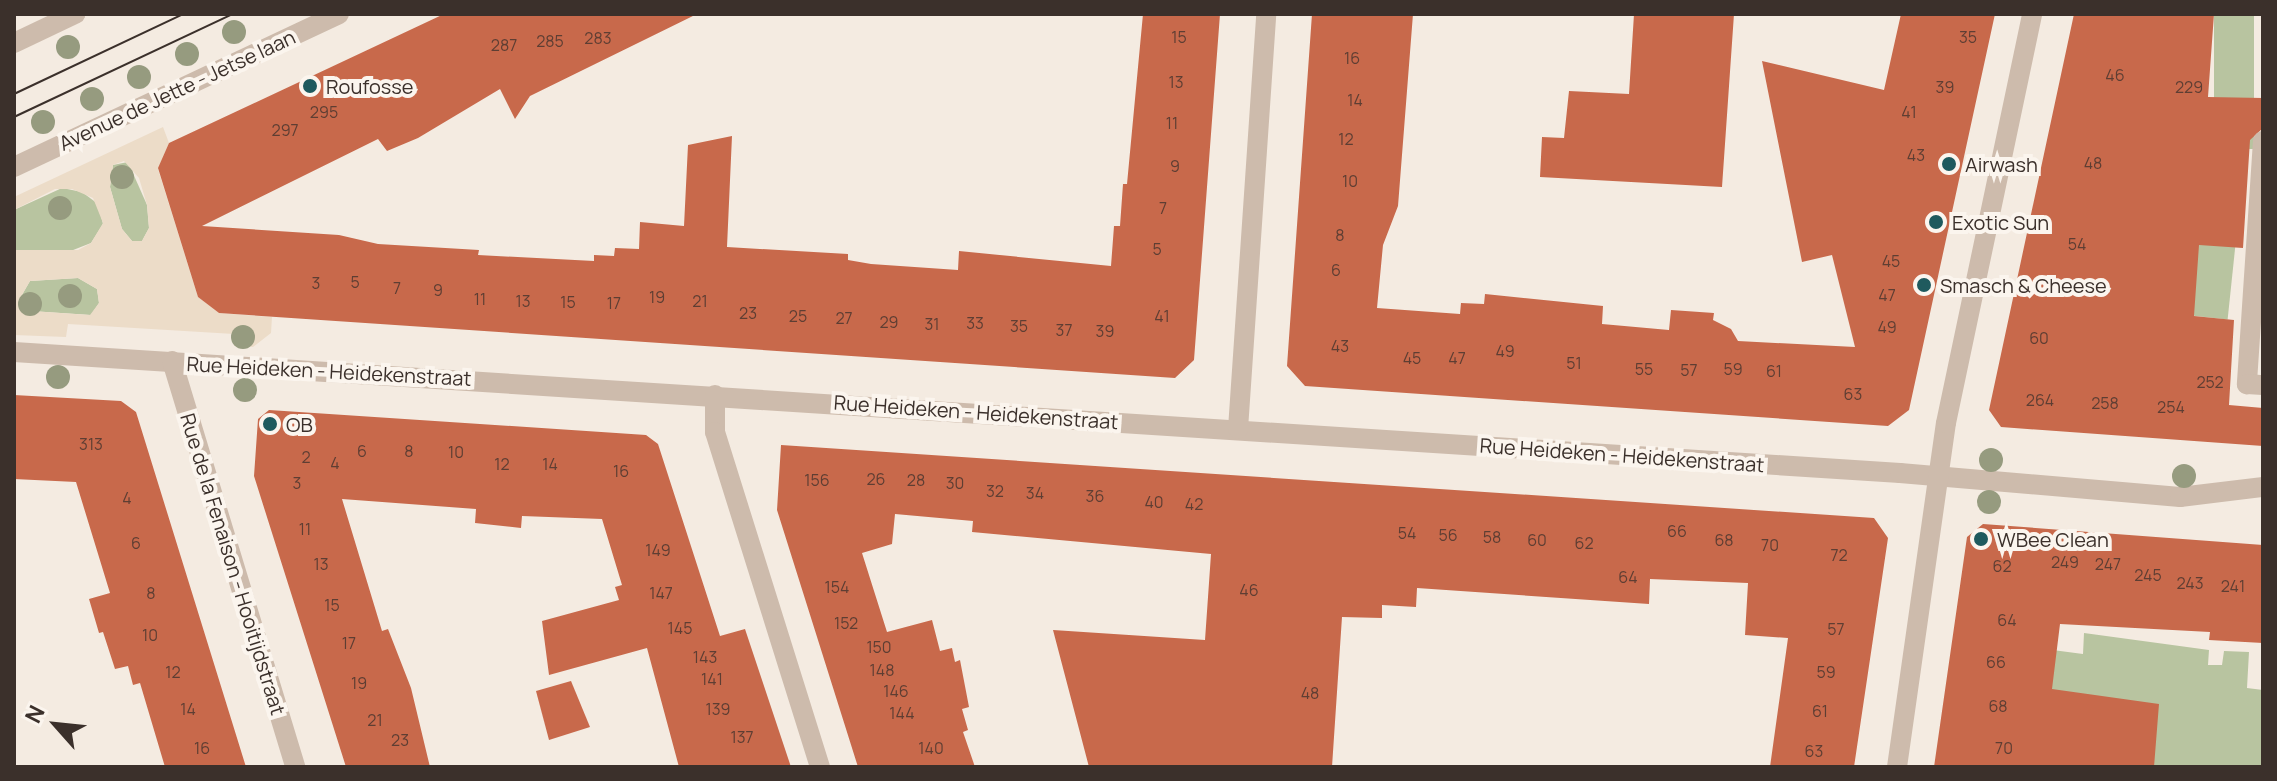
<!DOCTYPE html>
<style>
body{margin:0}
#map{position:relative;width:2277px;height:781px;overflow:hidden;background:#f4ebe1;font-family:Manrope,sans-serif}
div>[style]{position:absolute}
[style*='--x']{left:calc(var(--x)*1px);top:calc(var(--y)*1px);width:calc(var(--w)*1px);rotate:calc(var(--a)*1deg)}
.green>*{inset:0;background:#b8c4a0;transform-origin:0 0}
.plaza>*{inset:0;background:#ecdcc8}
.building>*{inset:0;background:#c8694b}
.service>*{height:20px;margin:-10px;padding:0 10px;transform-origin:10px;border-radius:10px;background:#cdbbac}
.minor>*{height:20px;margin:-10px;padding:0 10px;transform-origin:10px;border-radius:10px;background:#cdbbac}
.tertiary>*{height:20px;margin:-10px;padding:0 10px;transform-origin:10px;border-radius:10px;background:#cdbbac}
.tram>*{height:2px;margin:-1px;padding:0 1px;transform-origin:1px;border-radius:1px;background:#3b302b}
.trees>*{width:24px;height:24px;margin:-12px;border-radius:50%;background:#969b7f}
.dots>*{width:22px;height:22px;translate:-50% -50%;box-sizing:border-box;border:4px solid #fbf5ee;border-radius:50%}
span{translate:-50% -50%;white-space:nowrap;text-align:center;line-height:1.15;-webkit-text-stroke:8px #fbf5ee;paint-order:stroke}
.number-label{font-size:16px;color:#5e3e33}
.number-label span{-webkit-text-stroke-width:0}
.poi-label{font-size:20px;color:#3b302b}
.left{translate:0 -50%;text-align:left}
.street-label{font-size:20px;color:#3b302b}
.frame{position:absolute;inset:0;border:16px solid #3b302b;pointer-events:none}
.north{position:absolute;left:16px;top:685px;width:80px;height:80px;-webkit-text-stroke:6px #fbf5ee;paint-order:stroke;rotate:297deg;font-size:22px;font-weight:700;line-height:32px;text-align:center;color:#3b302b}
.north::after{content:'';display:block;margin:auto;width:28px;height:36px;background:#3b302b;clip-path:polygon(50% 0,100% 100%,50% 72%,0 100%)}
</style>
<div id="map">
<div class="green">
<div style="left:2214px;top:14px;width:40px;height:135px"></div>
<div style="clip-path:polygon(128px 162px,147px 205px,149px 228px,142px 241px,132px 241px,122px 229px,110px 187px,113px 165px)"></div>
<div style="clip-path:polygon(62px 188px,82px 192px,98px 204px,103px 224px,91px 243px,68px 252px,14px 250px,14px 210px)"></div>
<div style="left:2202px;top:190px;width:39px;height:126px;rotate:6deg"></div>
<div style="clip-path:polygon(78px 278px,97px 289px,99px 303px,91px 315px,31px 311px,19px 300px,30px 281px)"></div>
<div style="clip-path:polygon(2084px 633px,2209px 650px,2208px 665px,2222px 665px,2224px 651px,2249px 652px,2247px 688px,2263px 690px,2263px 767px,2076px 767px,2038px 688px,2045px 649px,2083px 654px)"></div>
</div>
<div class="plaza">
<div style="clip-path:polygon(evenodd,163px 127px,169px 143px,158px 169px,198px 297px,219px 313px,272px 317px,271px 333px,253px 347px,234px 346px,234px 334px,68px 324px,66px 337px,14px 335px,14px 250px,78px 250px,91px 243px,103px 223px,93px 198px,72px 189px,55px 189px,14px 210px,14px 197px,163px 127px,124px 161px,139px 178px,147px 205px,149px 228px,142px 241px,132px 241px,122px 229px,110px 187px,113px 165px,124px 161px,163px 127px,78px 278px,97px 289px,99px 303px,90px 315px,31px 311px,19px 300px,30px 281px,78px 278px)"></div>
</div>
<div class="building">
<div style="clip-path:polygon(444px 14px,697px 14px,530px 96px,515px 119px,500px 89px,418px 138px,387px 151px,378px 139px,202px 226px,339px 235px,378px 244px,479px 250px,478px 255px,594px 261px,594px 255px,614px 256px,615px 248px,639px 249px,640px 222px,684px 226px,688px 145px,732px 136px,727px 247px,848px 254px,848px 260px,871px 264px,958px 270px,959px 251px,1111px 266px,1114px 226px,1120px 226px,1123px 184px,1127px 184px,1143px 14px,1220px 14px,1194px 360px,1175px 378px,219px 313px,198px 297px,158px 168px,169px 143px)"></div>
<div style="clip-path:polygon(1312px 14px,1413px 14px,1398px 206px,1383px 245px,1377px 308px,1460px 314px,1461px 303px,1484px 304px,1485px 294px,1603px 306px,1602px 324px,1669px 330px,1671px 310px,1714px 313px,1713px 320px,1731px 329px,1738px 341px,1855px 347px,1832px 255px,1802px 262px,1762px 61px,1884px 90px,1901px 14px,1995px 14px,1909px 410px,1888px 426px,1305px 386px,1287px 366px)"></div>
<div style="clip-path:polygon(1634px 14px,1734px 14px,1722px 187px,1540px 177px,1542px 137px,1564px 138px,1569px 91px,1629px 94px)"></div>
<div style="clip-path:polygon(2074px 14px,2214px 14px,2208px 97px,2263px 98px,2263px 128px,2250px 140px,2243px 248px,2199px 245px,2194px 316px,2234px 320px,2229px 405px,2263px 408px,2263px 446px,2001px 427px,1989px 410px)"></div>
<div style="clip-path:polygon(14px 395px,121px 401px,136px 412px,246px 767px,165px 767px,140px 683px,133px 685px,128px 666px,115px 669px,103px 632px,99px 633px,89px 599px,110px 593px,76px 482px,14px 479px)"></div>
<div style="clip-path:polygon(269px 410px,646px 435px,658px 444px,720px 636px,745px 629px,791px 767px,679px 767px,647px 648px,549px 675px,542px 621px,619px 600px,615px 587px,622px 585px,602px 519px,522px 516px,521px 528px,475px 523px,476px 509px,342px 499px,382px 631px,388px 629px,411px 688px,430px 767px,346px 767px,254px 476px,258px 419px)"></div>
<div style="clip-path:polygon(781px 445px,1874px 518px,1888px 538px,1854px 767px,1770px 767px,1788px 638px,1745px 635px,1748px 583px,1650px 579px,1649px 604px,1417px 588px,1416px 607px,1382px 605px,1382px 618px,1342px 617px,1332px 767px,1089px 767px,1053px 630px,1205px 640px,1211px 554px,972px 532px,973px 521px,895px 514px,892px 544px,862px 553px,887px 632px,932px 620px,940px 651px,952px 648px,955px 662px,960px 660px,969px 707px,962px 709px,968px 730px,963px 732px,975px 767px,858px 767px,777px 510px)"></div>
<div style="clip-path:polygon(1983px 524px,2263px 545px,2263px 643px,2209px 640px,2210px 632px,2060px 624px,2052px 689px,2159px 704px,2154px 767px,1934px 767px,1967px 537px)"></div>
<div style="clip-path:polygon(571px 681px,590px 727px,549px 740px,536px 691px)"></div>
</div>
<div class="service">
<div style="--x:2263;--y:141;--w:244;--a:93.8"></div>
<div style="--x:2247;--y:384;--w:16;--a:4"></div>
</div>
<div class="minor">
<div style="--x:14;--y:352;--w:1890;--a:3.67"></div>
<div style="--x:1900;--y:473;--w:281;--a:4.9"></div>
<div style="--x:2180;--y:497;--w:84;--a:-6.9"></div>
<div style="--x:172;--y:361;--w:424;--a:73.1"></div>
<div style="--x:715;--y:395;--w:37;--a:90"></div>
<div style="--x:715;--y:432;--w:351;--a:72.6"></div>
<div style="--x:1238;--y:429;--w:416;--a:-86.1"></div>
<div style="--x:1897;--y:767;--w:347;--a:-81.9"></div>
<div style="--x:1946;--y:423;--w:418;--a:-78.1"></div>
</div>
<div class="tertiary">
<div style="--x:14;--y:43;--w:68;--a:-25.4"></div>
<div style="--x:14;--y:167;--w:359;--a:-25.2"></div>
</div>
<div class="tram">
<div style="--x:14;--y:94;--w:187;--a:-25.3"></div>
<div style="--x:14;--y:117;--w:242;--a:-25.2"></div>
</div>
<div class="trees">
<div style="left:234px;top:32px"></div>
<div style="left:68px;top:47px"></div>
<div style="left:187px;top:54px"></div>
<div style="left:139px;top:77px"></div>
<div style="left:92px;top:99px"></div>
<div style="left:43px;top:122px"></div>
<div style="left:122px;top:177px"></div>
<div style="left:60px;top:208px"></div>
<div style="left:70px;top:296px"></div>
<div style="left:30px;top:304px"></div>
<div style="left:243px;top:337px"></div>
<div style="left:58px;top:377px"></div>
<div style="left:245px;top:390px"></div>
<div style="left:1991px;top:460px"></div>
<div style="left:2184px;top:476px"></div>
<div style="left:1989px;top:502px"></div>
</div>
<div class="dots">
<div style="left:310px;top:86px;background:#1f5a5e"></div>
<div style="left:1949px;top:164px;background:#1f5a5e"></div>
<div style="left:1936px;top:222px;background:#1f5a5e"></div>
<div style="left:1924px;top:285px;background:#1f5a5e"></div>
<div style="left:270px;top:424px;background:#1f5a5e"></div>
<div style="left:1981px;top:539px;background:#1f5a5e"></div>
</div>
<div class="number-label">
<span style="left:1179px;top:37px">15</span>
<span style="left:1968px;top:37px">35</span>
<span style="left:598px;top:38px">283</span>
<span style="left:550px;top:41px">285</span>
<span style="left:504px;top:45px">287</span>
<span style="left:1352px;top:58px">16</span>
<span style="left:2115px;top:75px">46</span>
<span style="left:1176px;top:82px">13</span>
<span style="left:1945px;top:87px">39</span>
<span style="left:2189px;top:87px">229</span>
<span style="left:1355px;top:100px">14</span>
<span style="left:324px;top:112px">295</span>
<span style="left:1909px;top:112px">41</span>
<span style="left:1172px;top:123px">11</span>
<span style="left:285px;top:130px">297</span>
<span style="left:1346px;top:139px">12</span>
<span style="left:1916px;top:155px">43</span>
<span style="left:2093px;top:163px">48</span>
<span style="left:1175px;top:166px">9</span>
<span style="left:1350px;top:181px">10</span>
<span style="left:1163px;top:208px">7</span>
<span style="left:1340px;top:235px">8</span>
<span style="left:2077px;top:244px">54</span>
<span style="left:1157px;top:249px">5</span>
<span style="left:1891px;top:261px">45</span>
<span style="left:1336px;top:270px">6</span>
<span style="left:355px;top:282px">5</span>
<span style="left:316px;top:283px">3</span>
<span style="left:397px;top:288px">7</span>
<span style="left:438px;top:290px">9</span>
<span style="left:1887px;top:295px">47</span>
<span style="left:657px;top:297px">19</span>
<span style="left:480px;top:299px">11</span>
<span style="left:523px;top:301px">13</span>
<span style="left:700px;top:301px">21</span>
<span style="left:568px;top:302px">15</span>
<span style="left:614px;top:303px">17</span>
<span style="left:748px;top:313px">23</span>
<span style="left:798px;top:316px">25</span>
<span style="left:1162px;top:316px">41</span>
<span style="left:844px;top:318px">27</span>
<span style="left:889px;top:322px">29</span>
<span style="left:975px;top:323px">33</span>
<span style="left:932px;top:324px">31</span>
<span style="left:1019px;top:326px">35</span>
<span style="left:1887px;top:327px">49</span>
<span style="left:1064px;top:330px">37</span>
<span style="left:1105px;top:331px">39</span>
<span style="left:2039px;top:338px">60</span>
<span style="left:1340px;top:346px">43</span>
<span style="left:1505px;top:351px">49</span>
<span style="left:1412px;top:358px">45</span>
<span style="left:1457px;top:358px">47</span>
<span style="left:1574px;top:363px">51</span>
<span style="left:1644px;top:369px">55</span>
<span style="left:1733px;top:369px">59</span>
<span style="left:1689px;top:370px">57</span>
<span style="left:1774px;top:371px">61</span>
<span style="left:2210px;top:382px">252</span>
<span style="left:1853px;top:394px">63</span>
<span style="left:2040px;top:400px">264</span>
<span style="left:2105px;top:403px">258</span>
<span style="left:2171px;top:407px">254</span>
<span style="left:91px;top:444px">313</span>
<span style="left:362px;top:451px">6</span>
<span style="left:409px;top:451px">8</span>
<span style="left:456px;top:452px">10</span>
<span style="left:306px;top:457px">2</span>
<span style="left:335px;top:463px">4</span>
<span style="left:502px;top:464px">12</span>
<span style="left:550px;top:464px">14</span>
<span style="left:621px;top:471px">16</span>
<span style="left:876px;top:479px">26</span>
<span style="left:817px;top:480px">156</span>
<span style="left:916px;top:480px">28</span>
<span style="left:297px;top:483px">3</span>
<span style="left:955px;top:483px">30</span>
<span style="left:995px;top:491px">32</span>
<span style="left:1035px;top:493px">34</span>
<span style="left:1095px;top:496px">36</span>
<span style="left:127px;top:498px">4</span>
<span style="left:1154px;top:502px">40</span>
<span style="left:1194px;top:504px">42</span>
<span style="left:305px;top:529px">11</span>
<span style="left:1677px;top:531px">66</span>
<span style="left:1407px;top:533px">54</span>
<span style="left:1448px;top:535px">56</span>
<span style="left:1492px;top:537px">58</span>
<span style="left:1537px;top:540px">60</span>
<span style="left:1724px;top:540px">68</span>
<span style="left:136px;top:543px">6</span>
<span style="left:1584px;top:543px">62</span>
<span style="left:1770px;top:545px">70</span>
<span style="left:658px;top:550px">149</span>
<span style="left:1839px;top:555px">72</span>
<span style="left:2065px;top:562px">249</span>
<span style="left:321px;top:564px">13</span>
<span style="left:2108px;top:564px">247</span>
<span style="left:2002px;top:566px">62</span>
<span style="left:2148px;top:575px">245</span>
<span style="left:1628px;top:577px">64</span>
<span style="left:2190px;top:583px">243</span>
<span style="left:2233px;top:586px">241</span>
<span style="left:837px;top:587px">154</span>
<span style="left:1249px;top:590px">46</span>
<span style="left:151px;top:593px">8</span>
<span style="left:661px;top:593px">147</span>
<span style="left:332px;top:605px">15</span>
<span style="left:2007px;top:620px">64</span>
<span style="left:846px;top:623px">152</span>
<span style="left:680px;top:628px">145</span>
<span style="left:1836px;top:629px">57</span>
<span style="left:150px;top:635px">10</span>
<span style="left:349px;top:643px">17</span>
<span style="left:879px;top:647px">150</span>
<span style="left:705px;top:657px">143</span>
<span style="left:1996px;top:662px">66</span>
<span style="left:882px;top:670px">148</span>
<span style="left:173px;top:672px">12</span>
<span style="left:1826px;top:672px">59</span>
<span style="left:712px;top:679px">141</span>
<span style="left:359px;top:683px">19</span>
<span style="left:896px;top:691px">146</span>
<span style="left:1310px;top:693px">48</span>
<span style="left:1998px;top:706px">68</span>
<span style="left:188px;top:709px">14</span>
<span style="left:718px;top:709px">139</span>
<span style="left:1820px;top:711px">61</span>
<span style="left:902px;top:713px">144</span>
<span style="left:375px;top:720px">21</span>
<span style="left:742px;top:737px">137</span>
<span style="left:400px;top:740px">23</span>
<span style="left:202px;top:748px">16</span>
<span style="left:931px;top:748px">140</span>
<span style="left:2004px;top:748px">70</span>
<span style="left:1814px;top:751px">63</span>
</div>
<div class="poi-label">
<span class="left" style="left:326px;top:86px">Roufosse</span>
<span class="left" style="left:1965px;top:164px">Airwash</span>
<span class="left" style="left:1952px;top:222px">Exotic Sun</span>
<span class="left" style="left:1940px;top:285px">Smasch &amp; Cheese</span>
<span class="left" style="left:286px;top:424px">OB</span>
<span class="left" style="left:1997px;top:539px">WBee Clean</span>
</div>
<div class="street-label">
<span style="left:177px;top:90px;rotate:-25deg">Avenue de Jette - Jetse laan</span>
<span style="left:329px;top:371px;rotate:3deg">Rue Heideken - Heidekenstraat</span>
<span style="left:976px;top:412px;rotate:4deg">Rue Heideken - Heidekenstraat</span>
<span style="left:1622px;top:455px;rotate:4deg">Rue Heideken - Heidekenstraat</span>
<span style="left:233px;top:564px;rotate:73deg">Rue de la Fenaison - Hooitijdstraat</span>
</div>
<div class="frame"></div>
<div class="north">N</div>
</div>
